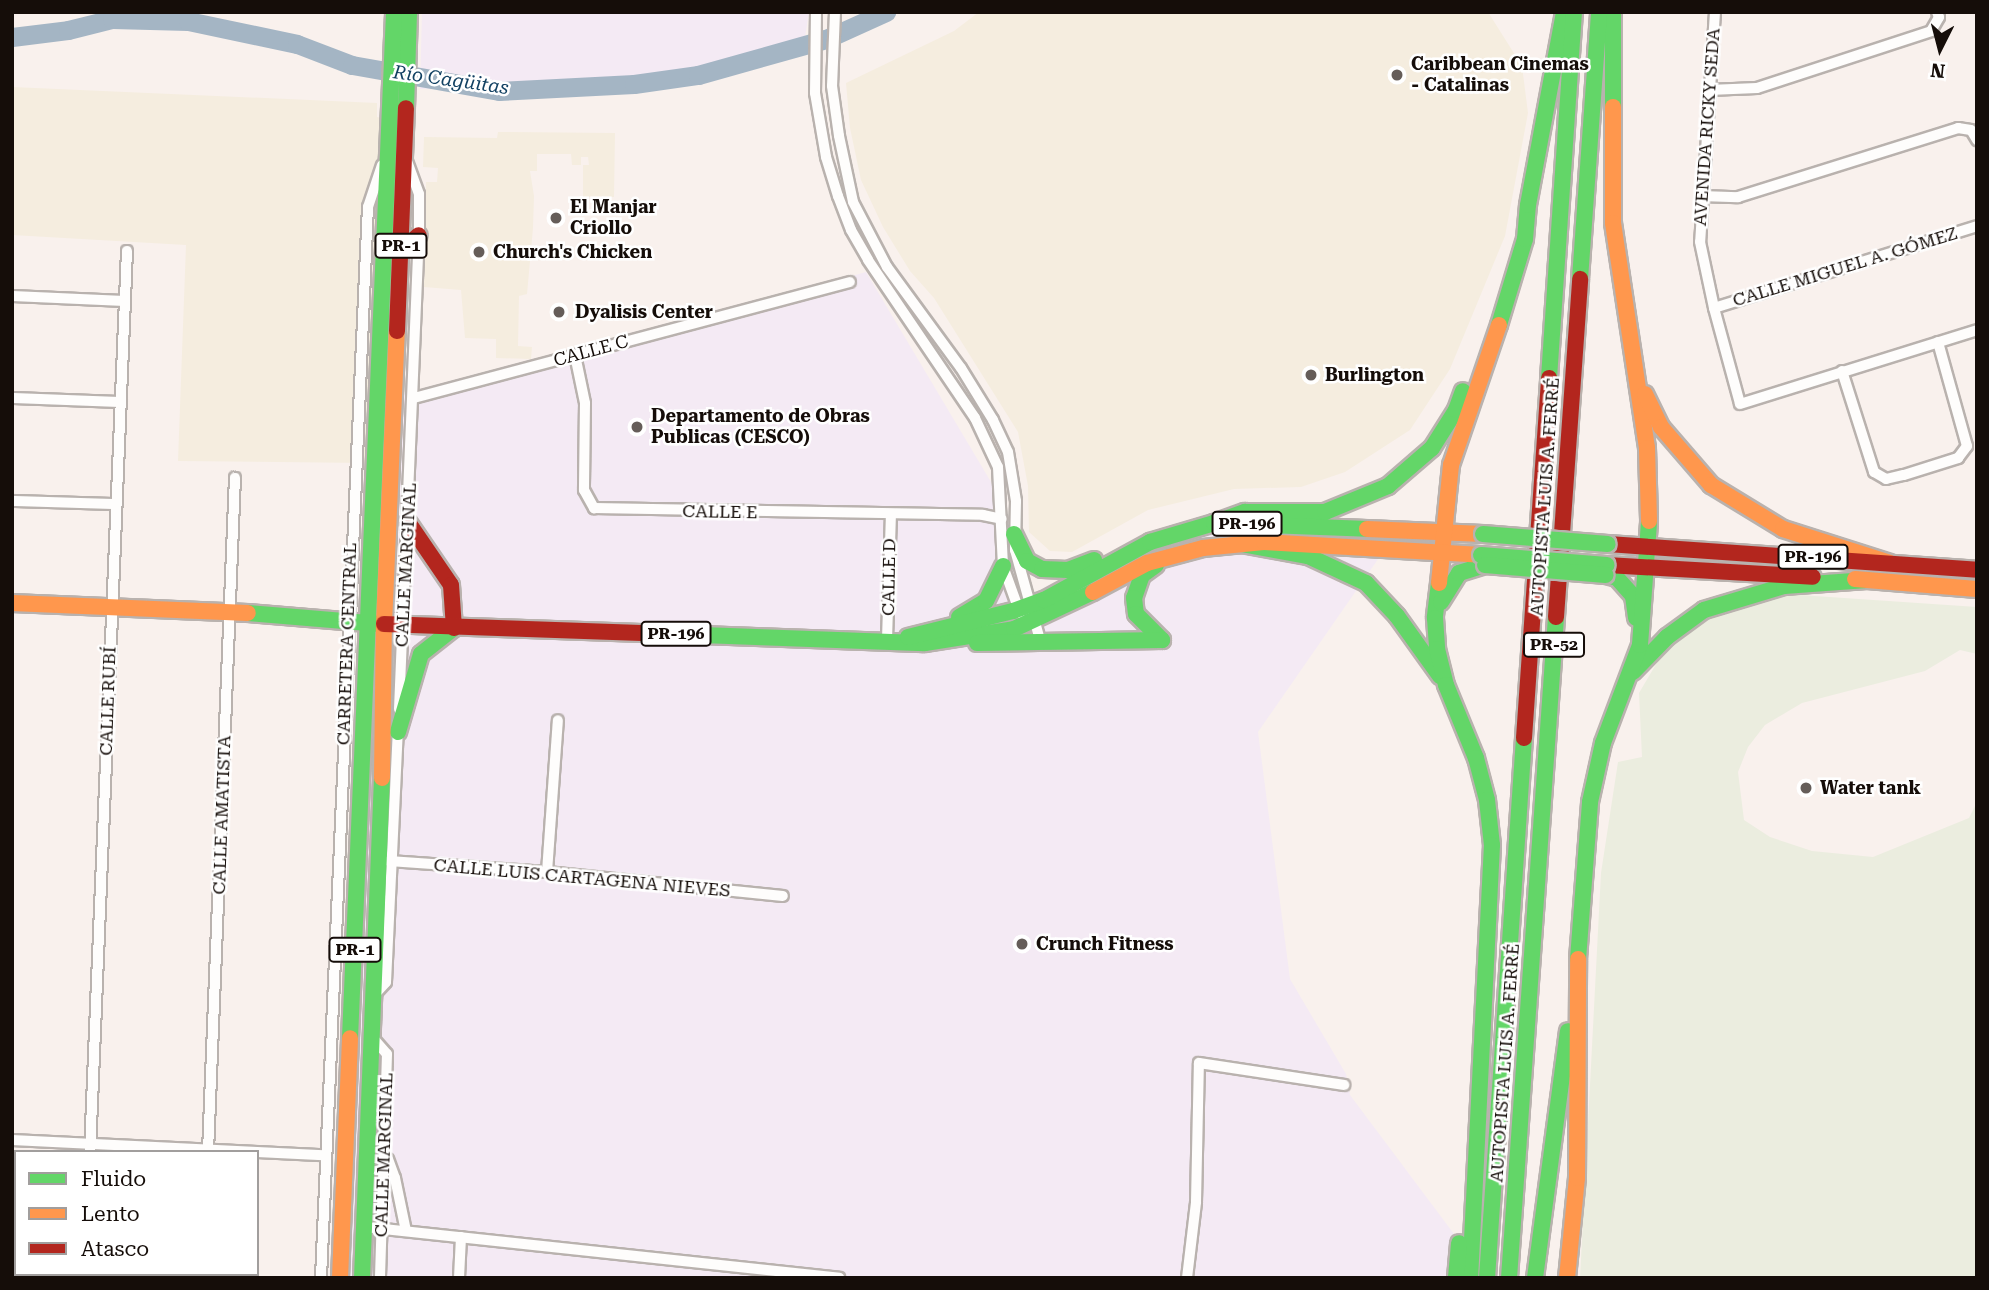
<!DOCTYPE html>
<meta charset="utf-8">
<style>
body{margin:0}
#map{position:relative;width:1989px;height:1290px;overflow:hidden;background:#f9f1ed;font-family:"Roboto Serif",serif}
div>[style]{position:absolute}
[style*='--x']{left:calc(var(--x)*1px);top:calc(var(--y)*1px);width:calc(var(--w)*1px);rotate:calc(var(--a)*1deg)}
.commercial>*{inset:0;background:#f5eddf}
.industrial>*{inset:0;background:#f4eaf4}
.green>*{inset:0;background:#ebeddf}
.river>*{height:19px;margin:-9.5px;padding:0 9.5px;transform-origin:9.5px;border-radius:9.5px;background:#a4b5c4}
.roads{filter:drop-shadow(2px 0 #b9b2ae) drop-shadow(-2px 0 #b9b2ae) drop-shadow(0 2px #b9b2ae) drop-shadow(0 -2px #b9b2ae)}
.street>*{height:10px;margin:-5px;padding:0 5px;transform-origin:5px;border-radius:5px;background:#fefdfc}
.fast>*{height:16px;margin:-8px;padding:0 8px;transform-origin:8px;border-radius:8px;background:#63d668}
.slow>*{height:16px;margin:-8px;padding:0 8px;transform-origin:8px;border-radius:8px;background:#ff974d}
.jam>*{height:16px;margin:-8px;padding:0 8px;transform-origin:8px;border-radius:8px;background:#b3261e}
.bridges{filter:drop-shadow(2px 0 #b9b2ae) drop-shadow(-2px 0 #b9b2ae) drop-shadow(0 2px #b9b2ae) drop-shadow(0 -2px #b9b2ae)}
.fast-bridge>*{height:16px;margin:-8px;padding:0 8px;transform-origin:8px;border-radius:8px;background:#63d668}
.dots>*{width:19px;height:19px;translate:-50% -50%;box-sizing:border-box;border:4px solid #fff;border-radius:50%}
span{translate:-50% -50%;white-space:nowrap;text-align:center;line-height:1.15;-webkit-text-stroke:5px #fff;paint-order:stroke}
.shield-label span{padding:2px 5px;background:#fff;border:2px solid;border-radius:5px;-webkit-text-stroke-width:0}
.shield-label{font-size:16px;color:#150d09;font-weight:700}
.poi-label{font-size:18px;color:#150d09;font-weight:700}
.left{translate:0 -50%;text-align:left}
.street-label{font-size:18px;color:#150d09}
.water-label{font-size:19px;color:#124162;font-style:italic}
.frame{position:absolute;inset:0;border:14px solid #150d09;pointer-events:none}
.legend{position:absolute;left:14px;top:1150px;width:245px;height:126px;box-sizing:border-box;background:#fff;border:2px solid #a19e9d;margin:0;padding:9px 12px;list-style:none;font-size:21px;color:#150d09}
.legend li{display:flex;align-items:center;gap:14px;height:35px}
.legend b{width:35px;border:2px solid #a19e9d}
.north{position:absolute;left:1905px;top:14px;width:70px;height:70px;-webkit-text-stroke:5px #fff;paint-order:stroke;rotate:186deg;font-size:19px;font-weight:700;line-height:28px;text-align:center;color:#150d09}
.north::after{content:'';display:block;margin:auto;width:24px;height:32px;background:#150d09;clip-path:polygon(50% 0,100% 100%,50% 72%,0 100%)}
</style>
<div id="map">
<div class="commercial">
<div style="clip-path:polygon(979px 12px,1488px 12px,1522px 66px,1528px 113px,1505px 236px,1450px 369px,1410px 430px,1345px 472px,1301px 487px,1234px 489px,1148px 510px,1072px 552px,1050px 551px,1029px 532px,1028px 486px,1018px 432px,934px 298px,910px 271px,883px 227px,861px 180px,850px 128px,846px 83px,954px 31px)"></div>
<div style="clip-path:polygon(12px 87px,377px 103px,377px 117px,382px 118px,368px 463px,178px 461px,186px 245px,12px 235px)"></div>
<div style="clip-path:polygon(498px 132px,615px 133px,614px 197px,583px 197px,583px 165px,589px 165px,588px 157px,581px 157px,581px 165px,572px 165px,571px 154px,537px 154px,537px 171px,530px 171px,534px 196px,533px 228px,527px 294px,519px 296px,518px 346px,532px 347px,531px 359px,496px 358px,496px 339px,465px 338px,461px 290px,424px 287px,426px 182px,437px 182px,438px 168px,423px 167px,424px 137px,497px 138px)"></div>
</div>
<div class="industrial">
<div style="clip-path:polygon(422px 12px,809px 12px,805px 37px,647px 87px,420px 89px)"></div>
<div style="clip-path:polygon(866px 272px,991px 482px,1036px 601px,1181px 531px,1401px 526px,1258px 732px,1290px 979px,1346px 1074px,1350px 1095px,1460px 1242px,1458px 1278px,350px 1278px,386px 387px,416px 397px,477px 383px)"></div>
</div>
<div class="green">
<div style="clip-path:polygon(1785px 594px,1977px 607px,1977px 654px,1960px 650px,1925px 671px,1802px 703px,1765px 725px,1748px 747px,1738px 772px,1744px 820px,1770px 837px,1812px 851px,1873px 857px,1969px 818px,1977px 802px,1977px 1278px,1580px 1278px,1601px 873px,1618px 762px,1642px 757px,1639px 693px,1665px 649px,1711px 618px,1754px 600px)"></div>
</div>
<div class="river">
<div style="--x:12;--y:37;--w:56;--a:-7.1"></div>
<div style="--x:68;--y:30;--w:45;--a:-14"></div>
<div style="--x:112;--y:19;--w:76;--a:1.5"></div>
<div style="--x:188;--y:21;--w:111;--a:11.9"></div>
<div style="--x:297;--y:44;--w:59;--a:20.9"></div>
<div style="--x:352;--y:65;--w:149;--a:10"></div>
<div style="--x:499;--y:91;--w:135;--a:-3"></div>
<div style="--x:634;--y:84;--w:65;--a:-8"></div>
<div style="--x:698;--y:75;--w:133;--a:-15.7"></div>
<div style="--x:826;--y:39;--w:66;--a:-24.2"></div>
</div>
<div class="roads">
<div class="street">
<div style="--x:816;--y:12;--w:81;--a:90.7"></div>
<div style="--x:815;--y:93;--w:65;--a:80.2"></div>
<div style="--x:826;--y:157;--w:41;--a:72.9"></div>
<div style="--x:838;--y:196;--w:36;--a:69"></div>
<div style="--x:851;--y:230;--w:34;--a:60"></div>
<div style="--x:868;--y:260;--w:191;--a:55.9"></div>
<div style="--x:975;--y:418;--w:54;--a:64.9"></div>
<div style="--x:998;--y:467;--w:99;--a:87.1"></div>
<div style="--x:1003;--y:566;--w:50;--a:70.1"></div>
<div style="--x:835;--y:12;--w:74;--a:92.3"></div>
<div style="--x:832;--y:86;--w:50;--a:82"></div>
<div style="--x:839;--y:136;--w:67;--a:78"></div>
<div style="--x:853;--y:202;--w:73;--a:62.4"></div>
<div style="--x:887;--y:267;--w:125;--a:53.8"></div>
<div style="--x:961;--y:368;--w:61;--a:58.4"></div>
<div style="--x:993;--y:420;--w:35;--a:65"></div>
<div style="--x:1008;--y:452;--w:50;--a:80.7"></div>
<div style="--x:1016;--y:501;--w:49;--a:91.2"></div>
<div style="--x:1015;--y:550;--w:98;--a:74.5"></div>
<div style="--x:1715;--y:12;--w:230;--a:93.7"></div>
<div style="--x:1700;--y:242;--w:67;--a:78"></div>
<div style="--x:1714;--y:308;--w:99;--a:74.8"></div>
<div style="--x:1740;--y:404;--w:248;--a:-17.3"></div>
<div style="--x:1709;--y:90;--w:48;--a:-2.4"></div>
<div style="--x:1757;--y:88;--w:183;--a:-18.1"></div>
<div style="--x:1931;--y:31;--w:16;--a:-60"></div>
<div style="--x:1939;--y:17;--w:5;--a:-112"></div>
<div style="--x:1701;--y:196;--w:37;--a:2"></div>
<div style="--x:1738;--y:197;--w:231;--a:-17.4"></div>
<div style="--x:1958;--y:128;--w:13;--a:9"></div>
<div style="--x:1971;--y:130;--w:12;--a:59"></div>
<div style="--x:12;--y:296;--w:113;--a:2.5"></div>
<div style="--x:1714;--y:308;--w:275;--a:-17.3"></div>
<div style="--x:575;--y:355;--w:49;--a:78.2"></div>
<div style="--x:585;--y:403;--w:87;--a:90.7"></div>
<div style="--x:584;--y:490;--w:21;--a:61"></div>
<div style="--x:594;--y:508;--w:389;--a:1"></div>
<div style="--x:983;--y:515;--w:19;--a:12"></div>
<div style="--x:1842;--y:371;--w:106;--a:72.4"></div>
<div style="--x:1874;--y:472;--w:14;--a:30"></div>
<div style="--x:1886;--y:479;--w:18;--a:-13"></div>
<div style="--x:1904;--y:475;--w:57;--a:-17.5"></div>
<div style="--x:1958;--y:458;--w:15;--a:-53"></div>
<div style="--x:1967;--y:446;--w:108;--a:-105.6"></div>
<div style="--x:12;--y:398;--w:109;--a:2.1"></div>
<div style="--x:414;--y:398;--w:451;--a:-14.9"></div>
<div style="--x:12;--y:501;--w:104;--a:1.7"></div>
<div style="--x:887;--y:640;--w:126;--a:-88.2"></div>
<div style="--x:399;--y:709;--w:474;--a:-87.6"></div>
<div style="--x:419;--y:235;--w:41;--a:-90"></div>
<div style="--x:419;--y:194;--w:35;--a:-110"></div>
<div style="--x:389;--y:861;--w:158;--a:4"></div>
<div style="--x:547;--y:872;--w:237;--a:5.8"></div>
<div style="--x:547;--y:872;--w:152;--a:-85.9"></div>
<div style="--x:375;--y:994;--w:16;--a:-47"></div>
<div style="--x:386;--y:982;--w:254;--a:-87.3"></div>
<div style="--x:373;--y:1038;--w:21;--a:49"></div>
<div style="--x:387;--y:1054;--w:224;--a:91.8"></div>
<div style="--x:12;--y:1140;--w:312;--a:2.8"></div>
<div style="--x:90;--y:1152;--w:902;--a:-87.65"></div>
<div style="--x:208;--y:1152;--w:675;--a:-87.71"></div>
<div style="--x:388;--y:1159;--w:20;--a:70"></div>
<div style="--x:395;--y:1178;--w:54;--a:78.3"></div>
<div style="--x:365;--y:1227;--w:477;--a:6.1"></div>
<div style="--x:85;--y:1278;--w:4;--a:-90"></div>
<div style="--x:203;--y:1278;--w:4;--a:-90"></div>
<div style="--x:321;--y:1278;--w:1072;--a:-87.49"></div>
<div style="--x:368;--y:207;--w:44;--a:-71.6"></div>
<div style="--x:459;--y:1278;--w:41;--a:-87.2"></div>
<div style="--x:1187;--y:1278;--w:77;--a:-83.2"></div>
<div style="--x:1196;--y:1202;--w:139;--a:-88.8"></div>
<div style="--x:1199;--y:1063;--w:147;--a:8.6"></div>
</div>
<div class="fast">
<div style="--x:1613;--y:12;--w:95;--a:90"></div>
<div style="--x:406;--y:108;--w:96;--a:-88.2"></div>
<div style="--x:1580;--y:279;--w:268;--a:-85.9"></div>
<div style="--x:1499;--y:325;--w:90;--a:-73.2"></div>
<div style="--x:1525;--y:239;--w:34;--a:-85"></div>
<div style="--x:1528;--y:205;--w:196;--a:-79.4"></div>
<div style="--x:1549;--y:378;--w:366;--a:-86.1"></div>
<div style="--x:1214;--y:523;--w:33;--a:-20"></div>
<div style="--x:1245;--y:512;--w:80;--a:0"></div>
<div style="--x:1325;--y:512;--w:68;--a:-22.4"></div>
<div style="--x:1388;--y:486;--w:58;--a:-40.8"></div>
<div style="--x:1432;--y:448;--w:45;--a:-57.7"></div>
<div style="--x:1456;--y:410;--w:20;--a:-70"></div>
<div style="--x:1014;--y:534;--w:30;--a:64"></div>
<div style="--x:1027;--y:561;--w:17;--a:28"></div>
<div style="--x:1042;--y:569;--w:26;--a:2"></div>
<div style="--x:1068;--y:570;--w:28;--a:-21"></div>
<div style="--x:1241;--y:544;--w:68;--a:10.2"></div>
<div style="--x:1308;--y:556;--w:64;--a:25"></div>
<div style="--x:1366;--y:583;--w:45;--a:46.8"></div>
<div style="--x:1397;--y:616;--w:74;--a:54.4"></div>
<div style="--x:1156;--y:565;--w:17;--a:144"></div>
<div style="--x:1142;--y:575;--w:24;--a:109"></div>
<div style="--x:1134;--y:598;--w:16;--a:83"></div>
<div style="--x:1136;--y:614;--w:37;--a:45"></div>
<div style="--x:1606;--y:575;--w:11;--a:15"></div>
<div style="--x:1617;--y:578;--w:24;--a:48"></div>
<div style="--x:1633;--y:596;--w:22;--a:82"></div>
<div style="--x:1439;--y:583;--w:35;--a:97"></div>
<div style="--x:1435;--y:618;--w:31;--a:86"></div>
<div style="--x:1437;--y:649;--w:37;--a:76"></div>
<div style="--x:1446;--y:685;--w:79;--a:67.7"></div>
<div style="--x:1476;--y:758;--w:43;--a:75.3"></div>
<div style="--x:1487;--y:800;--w:45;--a:83.7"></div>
<div style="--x:1492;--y:845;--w:434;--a:92.9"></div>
<div style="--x:1441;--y:602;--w:34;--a:-58"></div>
<div style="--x:1459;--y:573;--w:27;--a:-17"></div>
<div style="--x:248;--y:613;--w:132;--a:4.8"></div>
<div style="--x:959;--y:617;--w:31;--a:-31"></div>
<div style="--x:986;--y:601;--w:39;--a:-64"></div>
<div style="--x:648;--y:633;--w:277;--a:2.1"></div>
<div style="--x:925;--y:643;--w:90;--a:-8.9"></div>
<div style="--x:1014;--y:629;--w:87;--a:-25.1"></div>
<div style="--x:908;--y:637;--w:108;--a:-13.9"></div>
<div style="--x:1013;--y:611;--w:33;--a:-20"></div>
<div style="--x:1044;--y:600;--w:121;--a:-28.7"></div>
<div style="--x:1150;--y:542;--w:67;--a:-16.5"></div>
<div style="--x:1214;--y:523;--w:153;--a:2.2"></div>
<div style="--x:977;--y:643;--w:185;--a:-0.9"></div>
<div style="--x:1633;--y:672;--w:49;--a:-45.8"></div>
<div style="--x:1667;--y:637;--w:46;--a:-36.1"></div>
<div style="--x:1704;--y:610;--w:84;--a:-16.7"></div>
<div style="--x:1784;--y:586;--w:83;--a:-4.1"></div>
<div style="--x:398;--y:732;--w:81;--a:-73.6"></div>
<div style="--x:421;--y:654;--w:42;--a:-38.2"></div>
<div style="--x:1578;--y:959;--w:157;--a:-85.6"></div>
<div style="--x:1590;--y:802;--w:60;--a:-77.6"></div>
<div style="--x:1603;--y:743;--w:105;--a:-69.3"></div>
<div style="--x:1640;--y:645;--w:124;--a:-85.8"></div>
<div style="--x:350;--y:1038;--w:1027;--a:-87.54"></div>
<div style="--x:362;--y:1278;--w:500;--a:-87.71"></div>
<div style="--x:1456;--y:1278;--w:35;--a:-85"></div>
<div style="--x:1487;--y:1278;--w:541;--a:-86.08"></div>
<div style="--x:1509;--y:1278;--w:663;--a:-85.93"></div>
<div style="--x:1535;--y:1278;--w:249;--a:-82.4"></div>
</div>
<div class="slow">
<div style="--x:1613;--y:107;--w:116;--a:90"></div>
<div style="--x:1613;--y:223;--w:228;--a:81.4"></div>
<div style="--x:1647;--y:448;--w:73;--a:88.4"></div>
<div style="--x:1645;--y:394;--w:37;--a:64"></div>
<div style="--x:1661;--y:427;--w:77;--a:49.2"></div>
<div style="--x:1711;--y:485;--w:84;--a:31.4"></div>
<div style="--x:1783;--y:529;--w:112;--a:17.6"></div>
<div style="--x:1367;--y:529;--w:116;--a:2.5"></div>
<div style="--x:1855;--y:579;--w:122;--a:4.7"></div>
<div style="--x:1439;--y:583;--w:119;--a:-84.2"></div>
<div style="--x:1451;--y:465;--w:148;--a:-71.1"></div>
<div style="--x:1093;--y:592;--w:61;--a:-28.2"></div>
<div style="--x:1147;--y:563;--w:58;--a:-15"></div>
<div style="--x:1203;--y:548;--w:61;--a:-5.6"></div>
<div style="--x:1264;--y:542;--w:217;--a:3.4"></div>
<div style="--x:12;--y:603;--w:236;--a:2.4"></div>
<div style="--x:382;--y:778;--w:154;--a:-89.3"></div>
<div style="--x:384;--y:624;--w:293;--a:-87.5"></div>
<div style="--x:340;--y:1278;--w:240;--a:-87.6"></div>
<div style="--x:1567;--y:1278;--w:100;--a:-84.3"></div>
<div style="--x:1577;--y:1178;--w:219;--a:-89.7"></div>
</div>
<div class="jam">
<div style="--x:400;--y:252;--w:25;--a:-42"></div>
<div style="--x:397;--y:331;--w:223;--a:-87.7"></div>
<div style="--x:408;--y:522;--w:76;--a:55.7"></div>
<div style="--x:451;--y:585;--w:43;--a:86"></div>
<div style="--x:1608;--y:544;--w:370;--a:4"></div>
<div style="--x:1607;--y:565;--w:206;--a:3.3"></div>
<div style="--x:1556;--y:617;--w:339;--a:-85.9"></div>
<div style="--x:384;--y:624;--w:264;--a:2"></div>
<div style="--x:1524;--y:738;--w:361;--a:-86"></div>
</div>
</div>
<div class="bridges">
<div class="fast-bridge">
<div style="--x:1483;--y:534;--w:125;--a:4.6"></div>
<div style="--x:1481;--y:555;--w:126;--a:4.5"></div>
<div style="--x:1485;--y:565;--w:121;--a:4.7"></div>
</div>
</div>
<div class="dots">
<div style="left:1397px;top:75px;background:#655d59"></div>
<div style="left:556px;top:218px;background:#655d59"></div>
<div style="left:479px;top:252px;background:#655d59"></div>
<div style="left:559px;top:312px;background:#655d59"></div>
<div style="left:1311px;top:375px;background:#655d59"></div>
<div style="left:637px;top:427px;background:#655d59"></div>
<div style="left:1806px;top:788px;background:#655d59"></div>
<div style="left:1022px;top:944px;background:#655d59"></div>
</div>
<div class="shield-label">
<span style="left:401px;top:246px">PR-1</span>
<span style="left:1247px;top:524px">PR-196</span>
<span style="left:1813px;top:557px">PR-196</span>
<span style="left:676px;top:634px">PR-196</span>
<span style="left:1554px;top:645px">PR-52</span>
<span style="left:355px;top:950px">PR-1</span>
</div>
<div class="poi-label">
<span class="left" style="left:1411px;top:75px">Caribbean Cinemas<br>- Catalinas</span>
<span class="left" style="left:570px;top:218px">El Manjar<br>Criollo</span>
<span class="left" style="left:493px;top:252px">Church's Chicken</span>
<span class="left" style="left:575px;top:312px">Dyalisis Center</span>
<span class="left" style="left:1325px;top:375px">Burlington</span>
<span class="left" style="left:651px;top:427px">Departamento de Obras<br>Publicas (CESCO)</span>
<span class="left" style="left:1820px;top:788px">Water tank</span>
<span class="left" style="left:1036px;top:944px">Crunch Fitness</span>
</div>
<div class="street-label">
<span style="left:1707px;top:127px;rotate:-86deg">AVENIDA RICKY SEDA</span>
<span style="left:1845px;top:267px;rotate:-17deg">CALLE MIGUEL A. GÓMEZ</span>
<span style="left:591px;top:351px;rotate:-15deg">CALLE C</span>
<span style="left:1545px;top:497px;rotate:-86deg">AUTOPISTA LUIS A. FERRÉ</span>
<span style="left:720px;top:512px;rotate:1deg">CALLE E</span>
<span style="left:406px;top:565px;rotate:-87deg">CALLE MARGINAL</span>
<span style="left:889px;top:577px;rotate:-89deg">CALLE D</span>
<span style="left:347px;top:644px;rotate:-88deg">CARRETERA CENTRAL</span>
<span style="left:108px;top:701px;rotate:-88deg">CALLE RUBÍ</span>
<span style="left:222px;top:815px;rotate:-88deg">CALLE AMATISTA</span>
<span style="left:582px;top:878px;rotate:5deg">CALLE LUIS CARTAGENA NIEVES</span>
<span style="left:1505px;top:1063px;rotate:-86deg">AUTOPISTA LUIS A. FERRÉ</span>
<span style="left:384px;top:1155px;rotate:-88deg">CALLE MARGINAL</span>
</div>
<div class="water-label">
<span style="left:451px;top:80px;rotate:8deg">Río Cagüitas</span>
</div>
<div class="frame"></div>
<ul class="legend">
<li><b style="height:9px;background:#63d668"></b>Fluido</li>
<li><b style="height:9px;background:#ff974d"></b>Lento</li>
<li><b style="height:9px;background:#b3261e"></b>Atasco</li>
</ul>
<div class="north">N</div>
</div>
